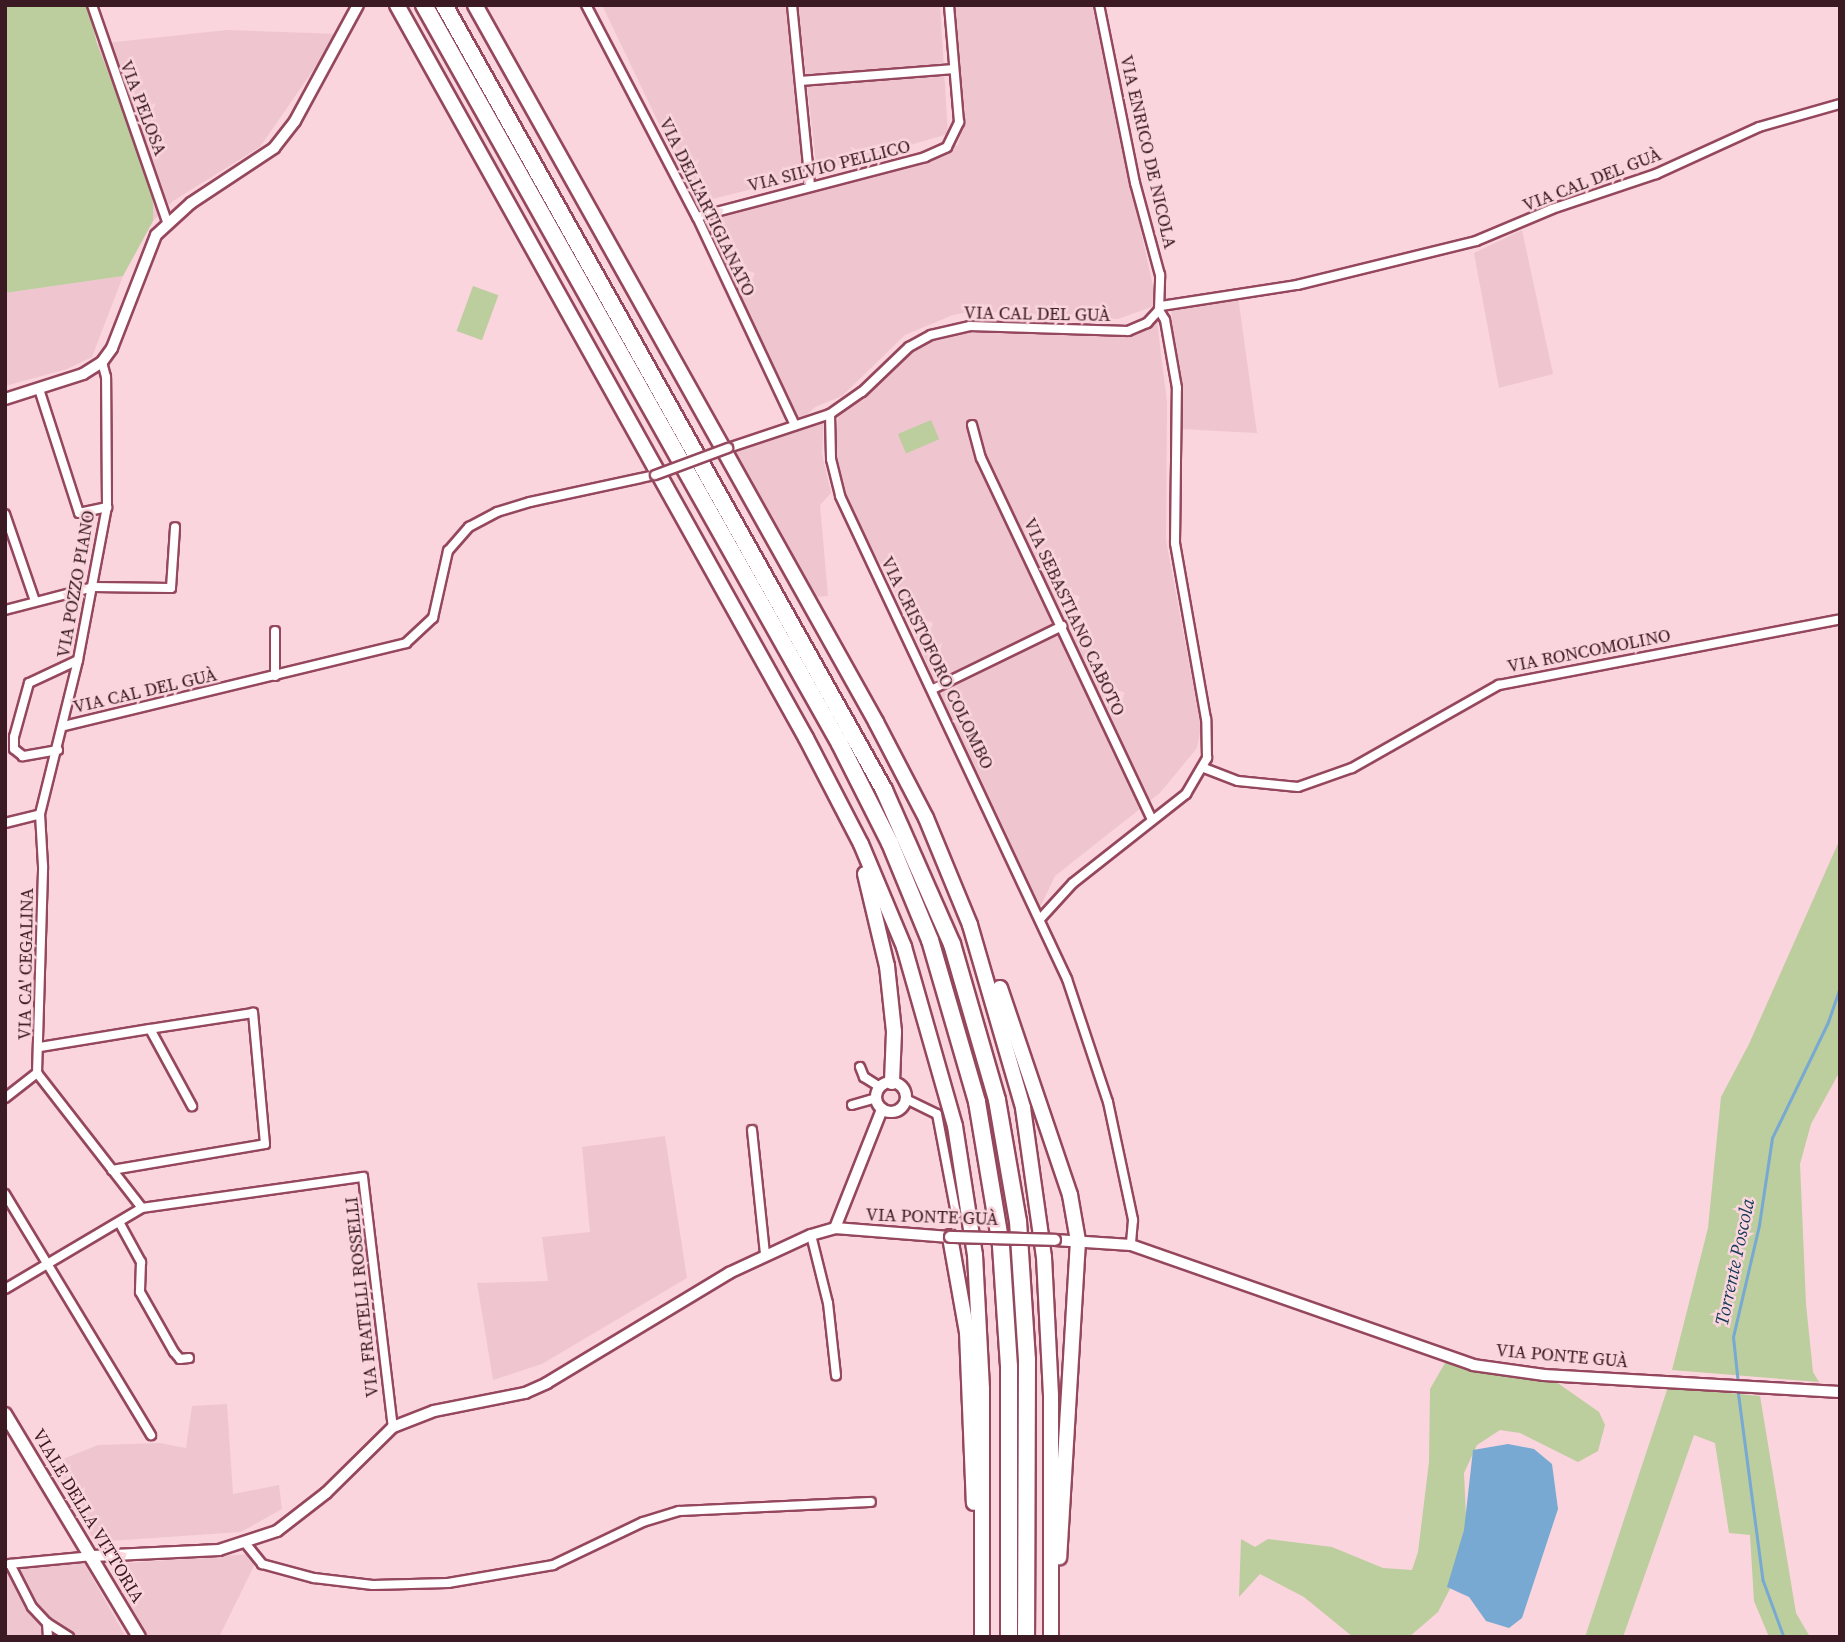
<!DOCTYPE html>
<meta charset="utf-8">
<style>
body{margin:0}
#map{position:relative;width:1845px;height:1642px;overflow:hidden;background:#fad5dd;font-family:"Source Serif 4",serif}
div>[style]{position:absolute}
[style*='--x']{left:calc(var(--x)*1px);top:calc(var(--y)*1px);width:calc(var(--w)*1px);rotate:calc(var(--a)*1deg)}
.built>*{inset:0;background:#efc6cf}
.green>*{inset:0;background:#bccd9e;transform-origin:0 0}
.water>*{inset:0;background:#77a9d2}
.stream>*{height:2.5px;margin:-1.25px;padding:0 1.25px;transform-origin:1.25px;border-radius:1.25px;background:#77a9d2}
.roads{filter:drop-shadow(2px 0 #95475d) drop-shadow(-2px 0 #95475d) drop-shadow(0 2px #95475d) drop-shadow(0 -2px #95475d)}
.minor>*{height:8px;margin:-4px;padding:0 4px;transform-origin:4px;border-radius:4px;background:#fff}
.tertiary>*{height:10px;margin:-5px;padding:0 5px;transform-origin:5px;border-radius:5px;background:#fff}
.tertiary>.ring{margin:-5px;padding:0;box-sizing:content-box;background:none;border:10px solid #fff;border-radius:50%}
.secondary>*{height:12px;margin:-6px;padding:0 6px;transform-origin:6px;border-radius:6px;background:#fff}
.trunk>*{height:14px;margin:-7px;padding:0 7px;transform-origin:7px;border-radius:7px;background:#fff}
.motorway>*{height:16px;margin:-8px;padding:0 8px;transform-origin:8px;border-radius:8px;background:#fff}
.bridges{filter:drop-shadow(2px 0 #95475d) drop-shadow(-2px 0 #95475d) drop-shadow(0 2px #95475d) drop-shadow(0 -2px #95475d)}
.minor-bridge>*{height:8px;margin:-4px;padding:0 4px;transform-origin:4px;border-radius:4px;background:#fff}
.tertiary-bridge>*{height:10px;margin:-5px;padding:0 5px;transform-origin:5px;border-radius:5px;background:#fff}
span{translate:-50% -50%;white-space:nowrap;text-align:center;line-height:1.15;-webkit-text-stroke:5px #fad5dd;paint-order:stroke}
.street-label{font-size:18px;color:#3b1a23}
.water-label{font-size:19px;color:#123955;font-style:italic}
.frame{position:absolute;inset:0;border:7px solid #3b1a23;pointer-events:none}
</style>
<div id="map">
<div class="built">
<div style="clip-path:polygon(602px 5px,787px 5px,803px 176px,697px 203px)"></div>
<div style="clip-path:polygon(798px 5px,940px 5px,948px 134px,817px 172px)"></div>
<div style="clip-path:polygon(954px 5px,1092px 5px,1157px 305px,1118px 319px,974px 311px,953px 315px,905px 335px,842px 396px,815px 407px,795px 426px,824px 419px,822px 453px,831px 493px,820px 505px,828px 596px,813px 597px,724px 452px,793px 427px,703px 216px,958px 145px,963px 124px)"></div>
<div style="clip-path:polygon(227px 30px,338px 34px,260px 147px,173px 201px,153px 221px,149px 176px,97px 44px)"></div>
<div style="clip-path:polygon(1522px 230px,1553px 374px,1499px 388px,1474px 253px)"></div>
<div style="clip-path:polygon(123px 276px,92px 357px,67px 369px,5px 386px,5px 293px)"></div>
<div style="clip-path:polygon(1237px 289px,1257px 433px,1180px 429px,1171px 306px)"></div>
<div style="clip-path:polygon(1157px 321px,1167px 402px,1166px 540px,1201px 727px,1197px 748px,1160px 793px,1055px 876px,1037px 914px,900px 602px,848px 501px,836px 453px,838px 413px,913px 346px,956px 328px,1140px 328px)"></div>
<div style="clip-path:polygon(665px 1136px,687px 1278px,542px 1364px,493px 1380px,477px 1283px,548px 1281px,542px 1237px,590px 1232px,582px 1147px)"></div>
<div style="clip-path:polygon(227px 1404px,233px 1494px,279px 1485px,282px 1509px,241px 1532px,95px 1542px,48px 1465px,98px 1445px,160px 1443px,186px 1448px,192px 1406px)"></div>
<div style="clip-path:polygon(250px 1554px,254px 1566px,219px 1637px,148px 1637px,111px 1569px,127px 1563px)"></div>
<div style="clip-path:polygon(81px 1558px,126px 1637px,5px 1637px,5px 1563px)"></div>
</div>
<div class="green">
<div style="clip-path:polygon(5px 5px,88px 5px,97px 44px,149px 176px,153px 205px,153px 221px,123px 276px,5px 293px)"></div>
<div style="left:473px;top:286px;width:27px;height:48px;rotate:20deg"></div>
<div style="left:931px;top:420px;width:21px;height:36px;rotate:67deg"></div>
<div style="clip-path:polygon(1840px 839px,1840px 1071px,1811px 1124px,1800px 1164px,1806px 1304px,1813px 1372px,1819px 1382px,1672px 1370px,1708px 1228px,1721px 1097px,1749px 1044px)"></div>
<div style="clip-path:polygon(1445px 1363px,1552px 1379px,1599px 1412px,1605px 1425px,1598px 1451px,1578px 1462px,1520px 1433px,1500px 1430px,1477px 1445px,1464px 1473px,1467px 1539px,1455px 1579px,1438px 1612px,1409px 1637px,1353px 1637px,1304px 1597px,1260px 1574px,1239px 1597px,1241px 1539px,1255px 1547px,1268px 1539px,1332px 1547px,1383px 1568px,1412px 1570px,1418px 1552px,1429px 1462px,1430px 1389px)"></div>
<div style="clip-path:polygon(1668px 1387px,1760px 1396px,1796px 1613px,1810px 1637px,1769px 1637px,1754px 1601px,1750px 1535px,1729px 1533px,1715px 1443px,1694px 1435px,1623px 1637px,1585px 1637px)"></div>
</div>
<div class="water">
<div style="clip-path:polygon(1508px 1444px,1534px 1449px,1552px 1464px,1558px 1509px,1522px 1618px,1509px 1628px,1486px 1621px,1469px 1597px,1447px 1587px,1464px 1530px,1473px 1450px)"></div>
</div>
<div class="stream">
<div style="--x:1738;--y:1384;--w:47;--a:-96.1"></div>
<div style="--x:1733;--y:1337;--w:115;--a:-76.9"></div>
<div style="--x:1759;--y:1225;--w:88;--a:-81.5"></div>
<div style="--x:1772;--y:1138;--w:129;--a:-64.2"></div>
<div style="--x:1828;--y:1022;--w:37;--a:-71"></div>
<div style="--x:1738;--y:1390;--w:192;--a:82.5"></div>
<div style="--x:1763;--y:1580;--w:61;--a:69.8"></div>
</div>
<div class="roads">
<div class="minor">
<div style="--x:92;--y:5;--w:229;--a:70.9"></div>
<div style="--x:586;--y:5;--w:239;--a:62.4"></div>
<div style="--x:697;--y:217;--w:230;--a:64.8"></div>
<div style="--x:792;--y:5;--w:181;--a:84.3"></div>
<div style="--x:801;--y:81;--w:153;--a:-4.5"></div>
<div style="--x:697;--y:217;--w:236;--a:-14.7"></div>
<div style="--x:925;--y:157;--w:24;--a:-24"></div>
<div style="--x:947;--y:147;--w:28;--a:-64"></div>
<div style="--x:959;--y:122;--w:117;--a:-94.9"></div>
<div style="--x:1161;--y:306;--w:138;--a:-8.8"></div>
<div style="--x:1297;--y:285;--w:184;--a:-13.8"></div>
<div style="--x:1476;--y:241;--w:82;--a:-22.8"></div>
<div style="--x:1552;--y:209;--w:110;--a:-18.6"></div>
<div style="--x:1656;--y:174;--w:113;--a:-24.5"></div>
<div style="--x:1759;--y:127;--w:84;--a:-15.9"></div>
<div style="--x:39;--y:389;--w:130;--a:72.1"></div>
<div style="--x:79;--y:513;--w:29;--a:-12"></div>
<div style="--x:830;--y:414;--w:45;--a:88.7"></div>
<div style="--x:831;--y:459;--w:38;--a:76"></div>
<div style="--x:840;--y:496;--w:534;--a:64.83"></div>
<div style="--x:1067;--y:979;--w:130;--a:71.6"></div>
<div style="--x:1108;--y:1102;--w:121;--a:78"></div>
<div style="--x:1133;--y:1220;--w:25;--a:95"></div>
<div style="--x:972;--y:425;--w:34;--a:75"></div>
<div style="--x:981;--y:458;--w:400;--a:64.7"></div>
<div style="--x:728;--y:448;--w:108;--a:-18.4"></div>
<div style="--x:830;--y:414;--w:39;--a:-35"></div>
<div style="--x:862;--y:392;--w:65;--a:-43.8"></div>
<div style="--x:909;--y:347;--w:25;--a:-29"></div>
<div style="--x:931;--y:335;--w:40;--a:-13"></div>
<div style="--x:970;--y:326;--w:158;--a:1.8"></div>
<div style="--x:1128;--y:331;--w:21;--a:-23"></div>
<div style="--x:1147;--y:323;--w:18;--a:-47"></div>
<div style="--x:1159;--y:310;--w:35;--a:-88"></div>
<div style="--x:1160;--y:275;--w:95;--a:-105.2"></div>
<div style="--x:1135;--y:183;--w:182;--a:-101.4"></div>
<div style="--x:5;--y:514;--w:92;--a:71"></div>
<div style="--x:5;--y:610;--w:91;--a:-14.6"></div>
<div style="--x:93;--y:587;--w:78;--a:0.7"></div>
<div style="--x:171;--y:588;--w:61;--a:-86.2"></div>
<div style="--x:275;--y:631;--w:45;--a:90"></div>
<div style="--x:933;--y:689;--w:144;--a:-26"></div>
<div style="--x:64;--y:726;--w:352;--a:-13.6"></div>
<div style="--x:406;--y:643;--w:37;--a:-43"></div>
<div style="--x:433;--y:618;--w:69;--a:-77.4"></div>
<div style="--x:448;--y:551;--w:32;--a:-49"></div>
<div style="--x:469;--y:527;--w:32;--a:-28"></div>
<div style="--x:497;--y:512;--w:34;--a:-17"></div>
<div style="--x:530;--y:502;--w:128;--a:-12.2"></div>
<div style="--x:58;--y:750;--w:36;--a:170"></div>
<div style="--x:23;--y:756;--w:11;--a:-142"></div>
<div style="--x:14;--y:749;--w:12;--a:-90"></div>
<div style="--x:14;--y:737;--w:56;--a:-74.5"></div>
<div style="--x:29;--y:683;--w:54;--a:-25.1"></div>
<div style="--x:1204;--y:768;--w:36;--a:21"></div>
<div style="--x:1238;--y:781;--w:60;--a:5.7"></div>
<div style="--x:1298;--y:787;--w:57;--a:-19.4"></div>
<div style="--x:1352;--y:768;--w:169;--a:-29.5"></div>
<div style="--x:1499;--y:685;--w:345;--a:-10.9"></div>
<div style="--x:5;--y:823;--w:36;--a:-14"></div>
<div style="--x:40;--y:814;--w:159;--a:-76.1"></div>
<div style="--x:78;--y:660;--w:156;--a:-79.3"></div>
<div style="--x:107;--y:507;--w:130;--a:-90.4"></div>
<div style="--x:106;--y:377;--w:16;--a:-105"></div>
<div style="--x:1041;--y:918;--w:47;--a:-47.6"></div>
<div style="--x:1073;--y:883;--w:144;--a:-38.2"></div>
<div style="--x:1186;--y:794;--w:42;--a:-59.7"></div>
<div style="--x:1207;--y:758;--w:39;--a:-91"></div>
<div style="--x:1206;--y:719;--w:179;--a:-100"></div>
<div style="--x:1175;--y:543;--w:155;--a:-89.3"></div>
<div style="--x:1177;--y:388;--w:69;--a:-100"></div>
<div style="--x:1165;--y:320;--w:12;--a:-121"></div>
<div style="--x:40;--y:1047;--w:111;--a:-9.3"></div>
<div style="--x:150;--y:1029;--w:88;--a:61.4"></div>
<div style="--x:860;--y:1067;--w:11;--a:68"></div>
<div style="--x:864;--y:1077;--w:19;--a:32"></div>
<div style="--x:37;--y:1073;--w:171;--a:52.1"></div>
<div style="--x:5;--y:1098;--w:41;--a:-38"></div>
<div style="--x:37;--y:1073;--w:207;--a:-88.3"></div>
<div style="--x:43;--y:866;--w:52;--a:-93.3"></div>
<div style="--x:906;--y:1099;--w:34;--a:26"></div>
<div style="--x:937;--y:1114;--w:102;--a:79.2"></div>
<div style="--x:852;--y:1105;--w:25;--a:-16"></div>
<div style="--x:752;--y:1130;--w:125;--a:84"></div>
<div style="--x:112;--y:1170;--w:155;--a:-9.6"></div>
<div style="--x:265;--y:1144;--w:132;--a:-95.2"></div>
<div style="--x:253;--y:1013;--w:104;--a:171.2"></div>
<div style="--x:5;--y:1194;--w:282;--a:58.8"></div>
<div style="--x:119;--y:1222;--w:46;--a:61.2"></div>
<div style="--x:141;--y:1262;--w:30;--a:92"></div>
<div style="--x:140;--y:1292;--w:69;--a:60.5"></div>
<div style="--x:174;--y:1352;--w:9;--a:49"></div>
<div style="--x:180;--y:1359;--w:9;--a:-6"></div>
<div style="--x:811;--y:1235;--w:70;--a:76"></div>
<div style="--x:828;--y:1303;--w:73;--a:83.7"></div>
<div style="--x:5;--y:1289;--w:159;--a:-30.6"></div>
<div style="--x:142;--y:1208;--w:223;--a:-8"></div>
<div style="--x:363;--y:1177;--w:252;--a:83.2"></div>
<div style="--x:246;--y:1544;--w:26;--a:51"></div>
<div style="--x:262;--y:1564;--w:54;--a:15.1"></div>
<div style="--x:314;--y:1578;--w:59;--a:6.8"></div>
<div style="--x:373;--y:1585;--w:75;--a:-1.5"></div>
<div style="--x:448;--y:1583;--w:107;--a:-9.7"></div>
<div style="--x:553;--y:1565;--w:100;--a:-25.5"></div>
<div style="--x:643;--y:1522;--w:38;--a:-17"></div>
<div style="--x:679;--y:1511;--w:192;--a:-2.7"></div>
<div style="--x:9;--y:1564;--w:84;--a:-5.4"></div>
<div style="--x:10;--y:1564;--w:48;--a:62.9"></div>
<div style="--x:32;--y:1607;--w:22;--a:47"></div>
<div style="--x:47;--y:1623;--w:26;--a:32"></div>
<div style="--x:47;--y:1623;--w:14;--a:86"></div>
</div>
<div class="tertiary">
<div style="--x:5;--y:399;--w:82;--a:-17.8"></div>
<div style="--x:83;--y:374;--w:22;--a:-32"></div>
<div style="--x:102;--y:362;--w:17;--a:-54"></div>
<div style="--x:112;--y:348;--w:121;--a:-68.7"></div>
<div style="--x:156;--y:235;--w:47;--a:-42.4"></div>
<div style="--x:191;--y:203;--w:100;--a:-33.5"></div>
<div style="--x:274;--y:148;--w:34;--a:-52"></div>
<div style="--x:295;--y:121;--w:132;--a:-61.5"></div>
<div class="ring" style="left:876px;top:1082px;width:20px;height:20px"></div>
<div style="--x:835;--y:1228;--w:128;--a:-68.4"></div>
<div style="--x:1055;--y:1240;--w:76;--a:3.8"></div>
<div style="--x:1131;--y:1245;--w:362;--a:19.3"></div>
<div style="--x:1473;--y:1365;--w:72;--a:8"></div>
<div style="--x:1544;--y:1375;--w:296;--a:3.3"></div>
<div style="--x:93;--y:1556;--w:126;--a:-2.7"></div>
<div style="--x:219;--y:1550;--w:61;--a:-18.1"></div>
<div style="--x:277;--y:1531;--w:62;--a:-37.8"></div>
<div style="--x:326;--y:1493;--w:94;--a:-44.6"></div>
<div style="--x:393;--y:1427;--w:44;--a:-21.3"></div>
<div style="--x:434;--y:1411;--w:93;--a:-11.2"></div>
<div style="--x:525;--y:1393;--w:24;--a:-24"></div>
<div style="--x:547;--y:1383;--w:213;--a:-31.1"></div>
<div style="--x:729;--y:1273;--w:90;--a:-24.9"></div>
<div style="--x:811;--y:1235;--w:25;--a:-16"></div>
<div style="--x:835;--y:1228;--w:115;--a:4.5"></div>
</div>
<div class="secondary">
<div style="--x:5;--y:1414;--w:260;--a:59"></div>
</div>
<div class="trunk">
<div style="--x:397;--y:5;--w:839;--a:60.84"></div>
<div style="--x:806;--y:738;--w:119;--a:62.6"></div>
<div style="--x:861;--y:844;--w:112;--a:67.3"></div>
<div style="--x:904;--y:947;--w:186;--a:74.1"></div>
<div style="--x:955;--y:1126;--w:131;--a:81.2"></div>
<div style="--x:975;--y:1255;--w:134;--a:87"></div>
<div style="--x:982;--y:1389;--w:248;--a:90"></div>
<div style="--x:475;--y:5;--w:822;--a:60.78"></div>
<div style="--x:876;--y:722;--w:108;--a:62.5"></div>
<div style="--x:926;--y:818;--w:116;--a:67.6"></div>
<div style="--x:970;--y:925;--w:191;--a:73.8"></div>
<div style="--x:1023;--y:1108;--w:150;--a:82"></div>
<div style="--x:1044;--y:1257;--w:139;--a:87.1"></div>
<div style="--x:1051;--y:1396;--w:241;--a:90"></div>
<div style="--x:865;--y:874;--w:95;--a:76.6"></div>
<div style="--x:887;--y:966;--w:66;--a:83.9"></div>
<div style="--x:894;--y:1032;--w:50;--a:92.3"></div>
<div style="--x:1000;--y:988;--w:219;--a:71.3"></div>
<div style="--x:1070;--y:1195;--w:47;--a:80.1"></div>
<div style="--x:1078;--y:1241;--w:317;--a:93.4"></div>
<div style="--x:950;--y:1237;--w:97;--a:79.9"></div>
<div style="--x:967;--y:1332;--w:171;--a:87.7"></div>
</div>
<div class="motorway">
<div style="--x:424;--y:5;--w:848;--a:60.62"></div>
<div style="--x:840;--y:744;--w:111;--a:63.2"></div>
<div style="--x:890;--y:843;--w:105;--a:67.6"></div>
<div style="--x:930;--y:940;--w:169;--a:73.8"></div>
<div style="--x:977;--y:1102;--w:146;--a:80.5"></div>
<div style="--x:1001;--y:1246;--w:121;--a:86.2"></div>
<div style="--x:1009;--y:1367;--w:270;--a:90"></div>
<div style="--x:444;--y:5;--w:900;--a:60.73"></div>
<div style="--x:884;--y:790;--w:168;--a:66.2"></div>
<div style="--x:952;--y:944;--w:162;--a:73.9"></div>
<div style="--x:997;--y:1100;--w:123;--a:80.2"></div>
<div style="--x:1018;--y:1221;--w:139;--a:86.3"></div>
<div style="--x:1027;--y:1360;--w:277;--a:90.2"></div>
</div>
</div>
<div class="bridges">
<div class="minor-bridge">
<div style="--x:655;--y:475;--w:78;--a:-20.3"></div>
</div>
<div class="tertiary-bridge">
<div style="--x:950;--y:1237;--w:105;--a:1.6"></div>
</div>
</div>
<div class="street-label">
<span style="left:143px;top:108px;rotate:69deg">VIA PELOSA</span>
<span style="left:1148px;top:152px;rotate:77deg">VIA ENRICO DE NICOLA</span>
<span style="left:829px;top:166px;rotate:-14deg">VIA SILVIO PELLICO</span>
<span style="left:1592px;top:180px;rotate:-21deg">VIA CAL DEL GUÀ</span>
<span style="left:707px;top:207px;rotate:64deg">VIA DELL'ARTIGIANATO</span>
<span style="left:1037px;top:314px;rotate:1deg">VIA CAL DEL GUÀ</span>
<span style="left:76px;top:584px;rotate:-80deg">VIA POZZO PIANO</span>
<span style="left:1074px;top:617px;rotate:65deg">VIA SEBASTIANO CABOTO</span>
<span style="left:1589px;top:651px;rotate:-11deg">VIA RONCOMOLINO</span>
<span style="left:937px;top:663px;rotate:64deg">VIA CRISTOFORO COLOMBO</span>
<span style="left:145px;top:691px;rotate:-13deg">VIA CAL DEL GUÀ</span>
<span style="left:26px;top:964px;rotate:-89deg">VIA CA' CEGALINA</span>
<span style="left:932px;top:1217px;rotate:2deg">VIA PONTE GUÀ</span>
<span style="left:362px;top:1297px;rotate:-96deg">VIA FRATELLI ROSSELLI</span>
<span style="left:1562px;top:1356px;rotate:5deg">VIA PONTE GUÀ</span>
<span style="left:88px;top:1516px;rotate:59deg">VIALE DELLA VITTORIA</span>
</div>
<div class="water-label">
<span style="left:1735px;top:1262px;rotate:-78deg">Torrente Poscola</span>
</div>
<div class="frame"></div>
</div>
